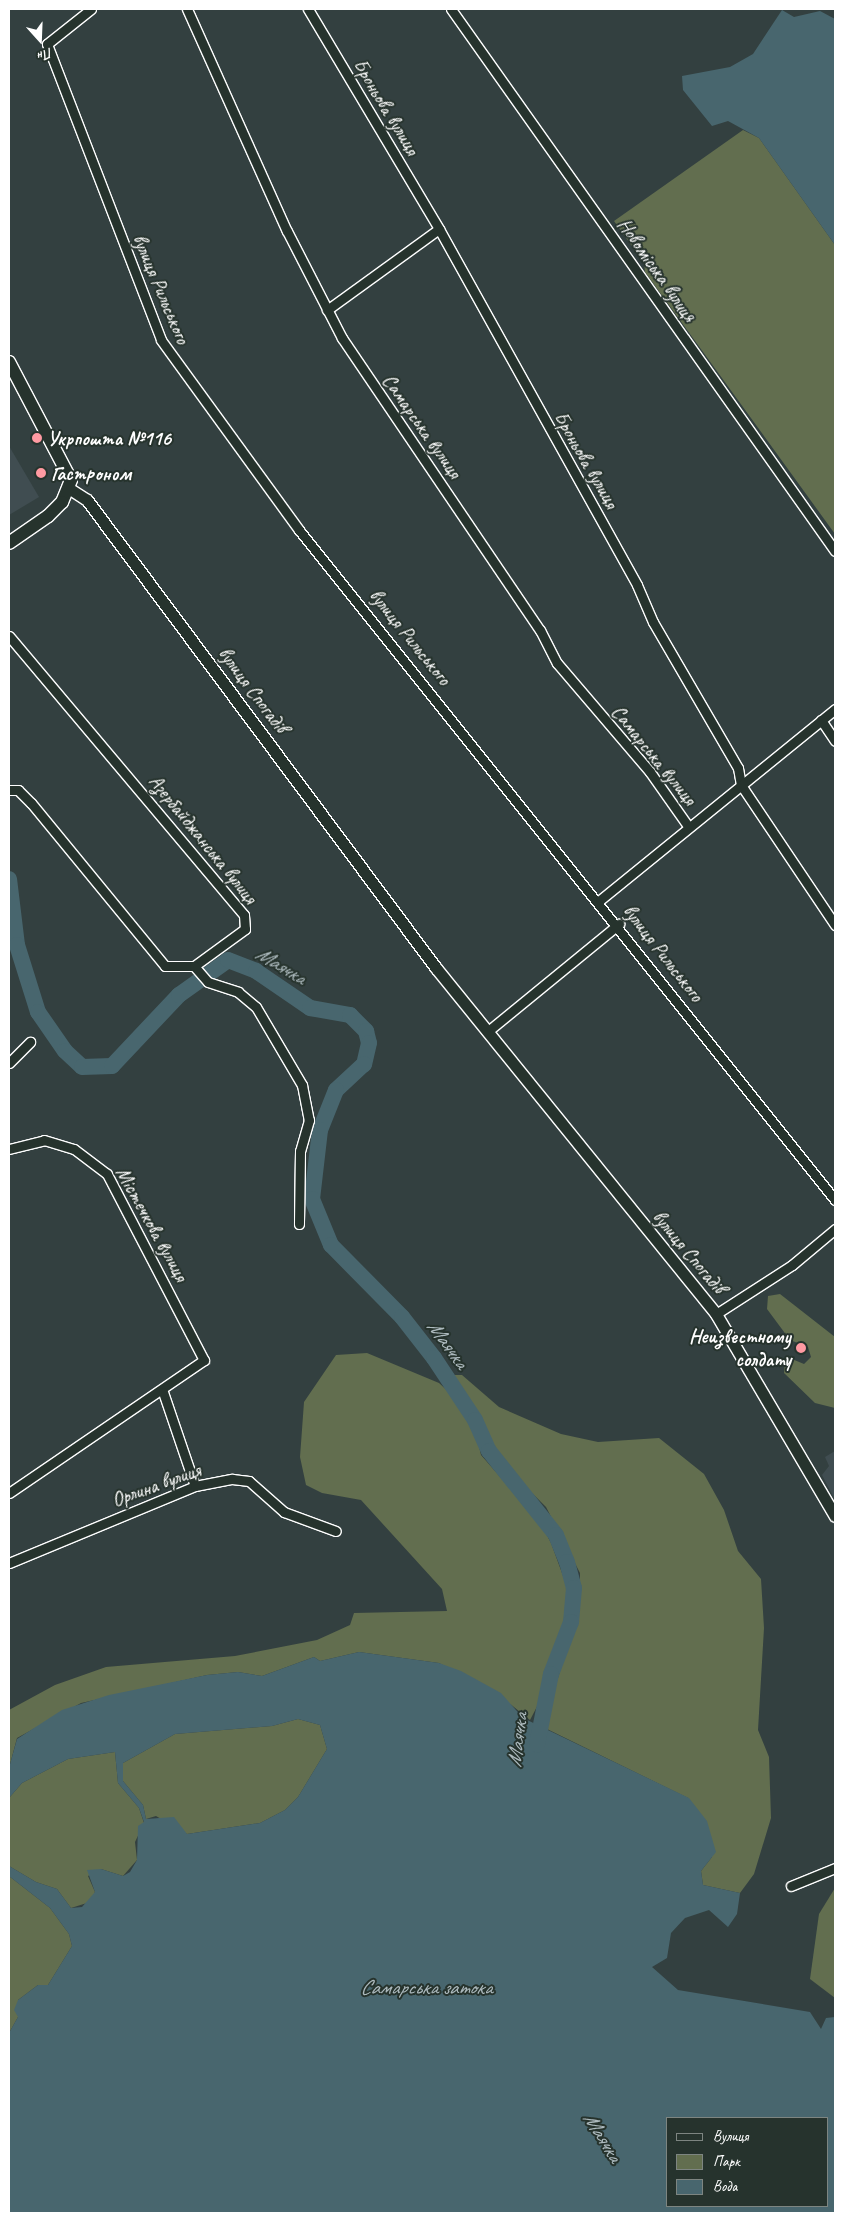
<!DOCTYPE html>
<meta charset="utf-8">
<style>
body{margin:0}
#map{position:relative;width:844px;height:2222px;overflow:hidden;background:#334040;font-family:Caveat,sans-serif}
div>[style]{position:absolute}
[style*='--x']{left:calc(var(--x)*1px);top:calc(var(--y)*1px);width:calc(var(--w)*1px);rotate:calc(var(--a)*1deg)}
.built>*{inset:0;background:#404d51}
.green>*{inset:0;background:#626e4f}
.water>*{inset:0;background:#48666e}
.river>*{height:16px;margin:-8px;padding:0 8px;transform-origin:8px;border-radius:8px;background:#48666e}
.roads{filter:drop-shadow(1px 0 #fff) drop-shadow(-1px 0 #fff) drop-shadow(0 1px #fff) drop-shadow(0 -1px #fff)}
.minor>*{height:9px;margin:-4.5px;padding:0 4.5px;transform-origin:4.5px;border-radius:4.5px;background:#26332d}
.tertiary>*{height:11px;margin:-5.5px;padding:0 5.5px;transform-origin:5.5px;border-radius:5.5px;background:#26332d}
.secondary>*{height:12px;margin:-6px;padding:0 6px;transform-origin:6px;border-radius:6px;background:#26332d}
.dots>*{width:14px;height:14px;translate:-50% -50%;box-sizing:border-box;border:2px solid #26332d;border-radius:50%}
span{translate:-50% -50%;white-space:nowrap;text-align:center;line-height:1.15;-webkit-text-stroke:4px #26332d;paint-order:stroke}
.street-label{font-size:20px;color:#fff}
.poi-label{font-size:20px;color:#fff;font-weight:700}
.left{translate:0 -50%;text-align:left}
.right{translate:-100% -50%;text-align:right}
.water-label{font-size:21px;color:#adbabe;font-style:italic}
.frame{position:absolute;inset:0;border:10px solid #fff;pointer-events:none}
.legend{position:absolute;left:666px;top:2117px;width:162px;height:90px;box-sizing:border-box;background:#26332d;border:1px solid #7d8581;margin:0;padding:6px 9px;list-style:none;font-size:15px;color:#fff}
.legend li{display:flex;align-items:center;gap:10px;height:25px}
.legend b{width:25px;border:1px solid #7d8581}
.north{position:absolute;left:15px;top:15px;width:50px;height:50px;-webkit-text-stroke:4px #26332d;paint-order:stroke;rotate:160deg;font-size:14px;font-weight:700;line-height:20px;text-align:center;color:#fff}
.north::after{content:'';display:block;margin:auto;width:18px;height:22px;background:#fff;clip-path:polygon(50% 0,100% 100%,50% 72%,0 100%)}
</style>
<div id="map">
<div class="built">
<div style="clip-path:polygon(9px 446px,39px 497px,9px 515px)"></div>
<div style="clip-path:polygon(835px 1451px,835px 1500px,822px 1475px,829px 1466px,825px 1457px)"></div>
</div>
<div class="green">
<div style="clip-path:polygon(743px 130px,759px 138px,835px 245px,835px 534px,645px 272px,644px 263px,614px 221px)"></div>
<div style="clip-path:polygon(780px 1294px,835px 1337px,835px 1408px,815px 1403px,784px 1373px,785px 1363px,792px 1359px,804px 1364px,811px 1357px,808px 1347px,790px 1340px,767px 1309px,768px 1296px)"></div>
<div style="clip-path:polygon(367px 1353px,439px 1383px,452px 1395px,475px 1429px,481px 1455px,541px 1524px,551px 1543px,566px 1584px,569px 1608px,542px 1697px,530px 1720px,504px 1699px,439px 1663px,359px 1652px,320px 1661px,314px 1657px,262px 1676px,238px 1672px,207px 1675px,81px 1703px,17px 1738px,9px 1768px,9px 1710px,55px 1685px,106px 1667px,235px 1656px,317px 1640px,350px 1625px,354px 1613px,447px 1611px,442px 1589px,361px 1500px,322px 1493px,306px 1485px,300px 1457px,304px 1402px,336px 1355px)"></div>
<div style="clip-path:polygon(452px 1375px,462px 1375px,499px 1407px,561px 1434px,598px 1442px,659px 1438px,704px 1474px,724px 1510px,738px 1551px,761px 1579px,764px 1628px,758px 1730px,769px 1757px,771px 1818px,754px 1874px,740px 1893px,703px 1885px,701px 1871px,712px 1857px,688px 1798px,547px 1729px,548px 1709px,580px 1609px,580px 1573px,546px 1507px,507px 1468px)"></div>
<div style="clip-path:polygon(298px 1719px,320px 1725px,327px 1749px,298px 1797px,285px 1810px,260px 1823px,187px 1834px,156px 1816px,146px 1819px,143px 1805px,123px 1781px,123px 1763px,175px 1734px,272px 1726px)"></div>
<div style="clip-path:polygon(115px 1752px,118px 1783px,139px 1808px,144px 1823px,135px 1842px,137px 1860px,123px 1876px,101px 1869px,88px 1876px,95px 1892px,90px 1902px,71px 1908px,57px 1889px,36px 1882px,9px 1866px,9px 1798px,22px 1783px,68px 1759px)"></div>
<div style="clip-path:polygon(9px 1876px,50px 1908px,69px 1934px,72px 1946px,48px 1985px,38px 1985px,18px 2000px,18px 2017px,9px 2033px)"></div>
<div style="clip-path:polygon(835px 1888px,835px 1998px,810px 1979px,819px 1914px)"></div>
</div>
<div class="water">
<div style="clip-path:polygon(782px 10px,794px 17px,820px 11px,835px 19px,835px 245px,759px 138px,728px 121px,712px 126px,683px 90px,682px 76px,730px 67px,753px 54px)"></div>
<div style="clip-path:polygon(evenodd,359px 1652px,439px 1663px,461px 1671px,501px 1693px,523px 1718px,689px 1798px,707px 1821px,716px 1852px,701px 1871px,703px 1885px,740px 1893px,737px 1914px,728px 1927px,709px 1910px,685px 1918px,671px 1933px,667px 1958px,652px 1967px,678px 1990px,810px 2012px,821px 2029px,826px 2018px,835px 2017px,835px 2213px,9px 2213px,9px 2033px,18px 2017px,14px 2010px,18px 2000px,38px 1985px,48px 1985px,72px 1946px,69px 1934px,50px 1908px,9px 1876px,9px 1866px,36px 1882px,57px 1889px,71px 1908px,82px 1907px,95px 1892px,87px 1870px,101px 1869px,123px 1876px,130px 1872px,137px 1860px,138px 1826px,144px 1822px,139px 1808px,118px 1783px,115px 1752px,68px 1759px,22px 1783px,9px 1798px,9px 1768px,17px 1739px,62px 1710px,109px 1695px,207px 1675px,238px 1672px,262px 1676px,314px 1657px,320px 1661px,359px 1652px,298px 1719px,320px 1725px,327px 1749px,298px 1797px,285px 1810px,260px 1823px,187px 1834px,174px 1817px,146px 1819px,143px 1805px,123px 1781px,123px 1763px,175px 1734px,272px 1726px,298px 1719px,359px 1652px,668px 2118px,828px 2118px,828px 2206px,668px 2206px,668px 2118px)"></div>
</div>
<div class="river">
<div style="--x:9;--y:879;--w:66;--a:83.1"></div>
<div style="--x:17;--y:945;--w:70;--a:72.6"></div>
<div style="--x:38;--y:1012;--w:47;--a:55.3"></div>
<div style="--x:65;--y:1051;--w:23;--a:43"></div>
<div style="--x:82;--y:1067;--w:30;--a:-2"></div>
<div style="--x:112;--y:1066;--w:98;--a:-46.7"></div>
<div style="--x:179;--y:995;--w:60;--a:-35.5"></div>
<div style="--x:228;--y:960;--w:30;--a:21"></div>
<div style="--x:256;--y:971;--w:65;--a:34.4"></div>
<div style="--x:310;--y:1008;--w:41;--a:9.9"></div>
<div style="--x:350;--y:1015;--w:23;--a:45"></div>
<div style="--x:366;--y:1031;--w:12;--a:76"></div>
<div style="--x:369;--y:1043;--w:22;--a:103"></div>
<div style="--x:364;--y:1064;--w:38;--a:137"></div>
<div style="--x:336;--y:1090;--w:43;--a:111.8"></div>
<div style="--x:320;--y:1130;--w:69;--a:96.6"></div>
<div style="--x:312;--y:1199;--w:50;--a:67.6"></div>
<div style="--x:331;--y:1245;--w:101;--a:45.4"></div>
<div style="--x:402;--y:1317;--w:52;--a:52"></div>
<div style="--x:434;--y:1358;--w:74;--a:56.5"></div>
<div style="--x:475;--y:1420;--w:34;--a:66"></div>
<div style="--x:489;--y:1451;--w:107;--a:51.4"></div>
<div style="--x:556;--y:1535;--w:29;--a:68"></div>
<div style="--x:567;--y:1562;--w:27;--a:75"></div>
<div style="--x:574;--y:1588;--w:34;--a:95"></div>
<div style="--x:571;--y:1622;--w:56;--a:111"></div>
<div style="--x:551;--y:1674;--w:72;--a:101.2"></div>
</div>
<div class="roads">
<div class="minor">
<div style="--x:91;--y:9;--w:56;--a:141.5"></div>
<div style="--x:47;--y:44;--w:317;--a:68.9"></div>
<div style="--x:161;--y:340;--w:235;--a:54"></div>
<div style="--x:299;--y:530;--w:858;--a:51.34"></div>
<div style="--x:187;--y:9;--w:243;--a:65.8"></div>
<div style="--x:287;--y:231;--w:120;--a:62.8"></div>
<div style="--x:342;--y:338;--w:353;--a:55.9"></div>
<div style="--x:540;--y:630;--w:37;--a:63"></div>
<div style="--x:557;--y:663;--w:143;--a:49.5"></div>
<div style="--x:650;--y:772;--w:66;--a:54.9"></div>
<div style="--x:308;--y:9;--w:256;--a:59.2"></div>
<div style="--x:439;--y:229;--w:407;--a:60.9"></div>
<div style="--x:637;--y:585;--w:40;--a:66.6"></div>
<div style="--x:653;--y:622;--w:169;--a:59.8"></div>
<div style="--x:738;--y:768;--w:17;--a:80"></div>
<div style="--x:741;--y:785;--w:169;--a:56.1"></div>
<div style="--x:451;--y:9;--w:664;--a:54.68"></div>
<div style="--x:327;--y:310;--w:138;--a:-35.9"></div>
<div style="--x:9;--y:636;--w:365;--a:49.9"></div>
<div style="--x:244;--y:915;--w:14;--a:86"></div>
<div style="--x:245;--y:929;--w:63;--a:144"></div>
<div style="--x:194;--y:966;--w:29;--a:180"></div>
<div style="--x:165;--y:966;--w:211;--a:-129.4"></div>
<div style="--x:31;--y:803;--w:18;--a:-135"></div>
<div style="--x:18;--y:790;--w:9;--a:180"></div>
<div style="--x:821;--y:720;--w:25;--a:56"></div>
<div style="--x:600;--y:900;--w:303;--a:-39.1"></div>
<div style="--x:194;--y:966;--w:21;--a:49"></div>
<div style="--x:208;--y:982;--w:32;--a:18"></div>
<div style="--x:238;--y:992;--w:23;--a:40"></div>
<div style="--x:256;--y:1007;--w:91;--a:59.5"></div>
<div style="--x:302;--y:1085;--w:36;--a:79"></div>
<div style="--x:309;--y:1120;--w:32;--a:106"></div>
<div style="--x:300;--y:1151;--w:73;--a:90.8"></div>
<div style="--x:487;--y:1032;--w:171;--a:-39.3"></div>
<div style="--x:9;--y:1063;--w:30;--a:-45"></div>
<div style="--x:9;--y:1149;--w:36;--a:-14"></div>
<div style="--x:44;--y:1140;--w:31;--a:17"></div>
<div style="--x:74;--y:1149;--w:41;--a:37.1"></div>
<div style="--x:107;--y:1174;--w:210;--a:62.5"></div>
<div style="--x:204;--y:1360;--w:236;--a:145.7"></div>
<div style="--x:716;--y:1314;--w:90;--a:-32.8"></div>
<div style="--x:792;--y:1265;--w:56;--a:-39.9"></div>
<div style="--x:163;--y:1392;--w:99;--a:71.2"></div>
<div style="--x:9;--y:1563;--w:201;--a:-22.5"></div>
<div style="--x:195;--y:1486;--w:38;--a:-11"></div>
<div style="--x:232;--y:1479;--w:17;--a:7"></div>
<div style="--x:249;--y:1481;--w:47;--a:41.5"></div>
<div style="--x:284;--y:1512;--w:55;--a:20.1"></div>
<div style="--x:791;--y:1886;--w:48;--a:-22.2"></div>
</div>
<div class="tertiary">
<div style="--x:70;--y:489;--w:20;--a:33"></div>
<div style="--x:87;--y:500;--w:584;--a:53.29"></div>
<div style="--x:436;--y:968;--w:445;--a:51"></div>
<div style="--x:716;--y:1314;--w:234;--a:59.5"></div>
</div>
<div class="secondary">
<div style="--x:9;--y:362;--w:133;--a:62.3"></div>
<div style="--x:71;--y:480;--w:24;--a:112"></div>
<div style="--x:62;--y:502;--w:20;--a:135"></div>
<div style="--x:48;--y:516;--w:47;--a:145.3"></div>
</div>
</div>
<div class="dots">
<div style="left:37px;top:438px;background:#ff9aa2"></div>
<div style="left:41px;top:473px;background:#ff9aa2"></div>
<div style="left:801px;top:1348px;background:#ff9aa2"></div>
</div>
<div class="street-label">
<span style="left:386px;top:107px;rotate:59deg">Броньова вулиця</span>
<span style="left:657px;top:270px;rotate:55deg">Новоміська вулиця</span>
<span style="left:161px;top:289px;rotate:67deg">вулиця Рильського</span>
<span style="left:422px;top:426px;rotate:55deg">Самарська вулиця</span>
<span style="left:586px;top:460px;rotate:60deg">Броньова вулиця</span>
<span style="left:410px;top:637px;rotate:51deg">вулиця Рильського</span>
<span style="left:253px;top:690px;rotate:53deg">вулиця Спогадів</span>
<span style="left:654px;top:755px;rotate:51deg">Самарська вулиця</span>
<span style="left:203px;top:839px;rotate:51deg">Азербайджанська вулиця</span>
<span style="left:663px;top:953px;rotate:52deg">вулиця Рильського</span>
<span style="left:152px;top:1224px;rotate:61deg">Містечкова вулиця</span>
<span style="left:689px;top:1252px;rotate:50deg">вулиця Спогадів</span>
<span style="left:156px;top:1485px;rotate:-20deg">Орлина вулиця</span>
</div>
<div class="poi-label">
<span class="left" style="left:47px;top:438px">Укрпошта №116</span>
<span class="left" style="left:51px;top:473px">Гастроном</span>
<span class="right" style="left:791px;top:1348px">Неизвестному<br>солдату</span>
</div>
<div class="water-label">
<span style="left:281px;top:965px;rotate:31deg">Маячка</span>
<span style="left:448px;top:1344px;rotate:54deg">Маячка</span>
<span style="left:517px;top:1740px;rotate:-83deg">Маячка</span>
<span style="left:426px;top:1987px">Самарська затока</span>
<span style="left:603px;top:2137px;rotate:58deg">Маячка</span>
</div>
<div class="frame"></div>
<ul class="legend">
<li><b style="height:6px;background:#26332d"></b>Вулиця</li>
<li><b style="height:14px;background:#626e4f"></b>Парк</li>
<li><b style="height:14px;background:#48666e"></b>Вода</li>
</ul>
<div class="north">Пн</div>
</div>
